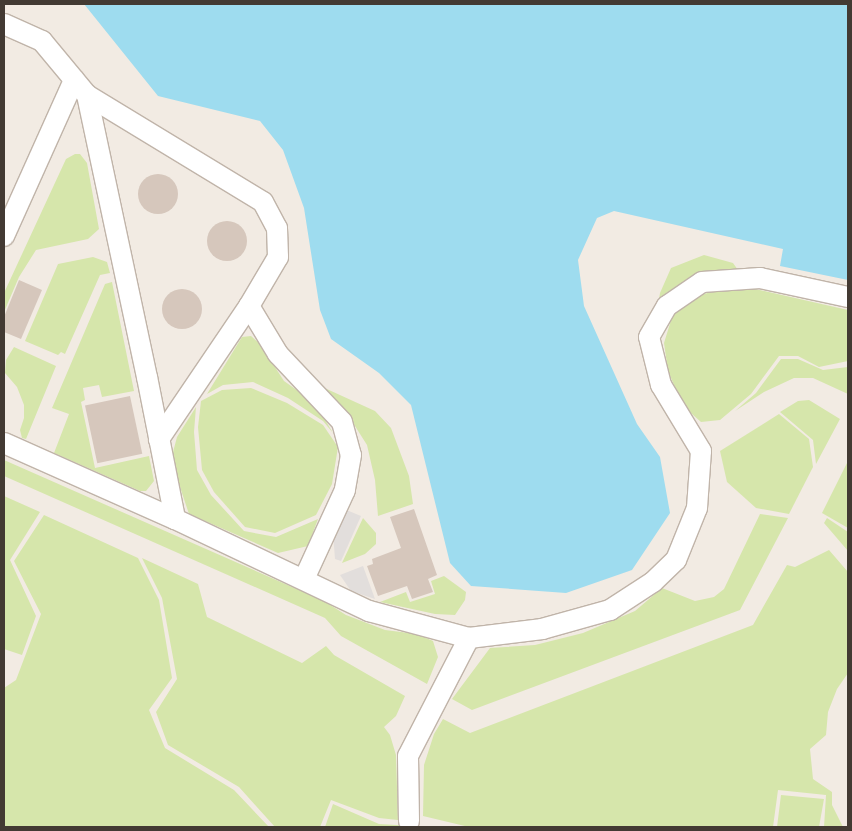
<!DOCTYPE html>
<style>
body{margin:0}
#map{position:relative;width:852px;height:831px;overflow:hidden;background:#f2ebe3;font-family:"Titillium Web",sans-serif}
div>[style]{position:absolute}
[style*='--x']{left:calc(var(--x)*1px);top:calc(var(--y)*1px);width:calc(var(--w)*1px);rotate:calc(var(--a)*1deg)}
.green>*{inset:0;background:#d6e6ab}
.parking>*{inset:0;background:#e2dedc}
.water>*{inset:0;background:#9edcef}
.building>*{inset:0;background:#d6c7bc;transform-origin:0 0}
.round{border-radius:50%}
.roads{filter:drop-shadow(1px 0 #c0b4a9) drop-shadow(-1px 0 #c0b4a9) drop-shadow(0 1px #c0b4a9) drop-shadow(0 -1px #c0b4a9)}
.minor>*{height:20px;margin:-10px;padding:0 10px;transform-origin:10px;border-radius:10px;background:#fff}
span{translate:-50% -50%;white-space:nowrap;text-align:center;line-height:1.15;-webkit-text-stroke:4.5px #fff;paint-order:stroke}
.frame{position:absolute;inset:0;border:5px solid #433a33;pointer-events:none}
</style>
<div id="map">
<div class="green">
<div style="clip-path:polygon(75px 154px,80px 154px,87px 163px,99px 229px,88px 239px,36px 250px,19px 277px,4px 312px,4px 293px,66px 159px)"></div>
<div style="clip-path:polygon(704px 255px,733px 263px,738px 270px,687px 280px,666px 293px,658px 305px,660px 293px,671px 268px)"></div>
<div style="clip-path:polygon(93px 257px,107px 262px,110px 273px,100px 275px,65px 354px,61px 352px,58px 355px,25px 341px,58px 264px)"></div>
<div style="clip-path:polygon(112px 282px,134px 391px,102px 397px,99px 385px,83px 388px,85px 400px,81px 402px,95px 468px,149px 456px,154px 481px,146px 491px,140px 491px,54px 453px,69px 414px,52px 408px,105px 284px)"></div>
<div style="clip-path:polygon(719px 289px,755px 289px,848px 310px,848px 361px,819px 367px,798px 356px,779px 356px,751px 394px,720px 420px,701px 422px,683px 406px,668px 371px,664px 343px,672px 317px,690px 299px)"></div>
<div style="clip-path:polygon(251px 336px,260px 344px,284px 381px,315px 403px,333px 433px,323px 421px,288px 398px,253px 382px,223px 385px,207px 394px,242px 337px)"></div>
<div style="clip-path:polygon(14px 347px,56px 366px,26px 439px,22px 438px,20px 430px,24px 418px,24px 405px,17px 387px,5px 373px,6px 360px)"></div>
<div style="clip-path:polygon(781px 359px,798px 359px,823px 370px,848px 367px,848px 394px,813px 378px,794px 378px,764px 392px,735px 411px,756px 393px)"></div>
<div style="clip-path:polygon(318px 385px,375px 411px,391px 428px,409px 476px,413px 504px,378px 516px,375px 480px,367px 445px,348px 415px)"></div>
<div style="clip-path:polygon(251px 388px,287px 403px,323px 425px,338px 447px,332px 484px,316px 515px,275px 533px,245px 527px,214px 492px,202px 470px,198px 427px,201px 401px,222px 390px)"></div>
<div style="clip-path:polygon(809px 400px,840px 419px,816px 464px,813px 440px,780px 412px,798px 401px)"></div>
<div style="clip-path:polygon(196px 407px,194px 432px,197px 470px,211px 495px,244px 531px,276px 537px,318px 519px,308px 546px,278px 553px,189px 514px,178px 481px,173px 452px,177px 437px)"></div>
<div style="clip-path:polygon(779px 414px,809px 439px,813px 467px,789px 514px,756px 508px,727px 482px,720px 451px)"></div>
<div style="clip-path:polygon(4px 460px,324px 601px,346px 615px,385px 630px,417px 634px,433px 641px,438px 657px,427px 684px,341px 636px,325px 618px,4px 476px)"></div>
<div style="clip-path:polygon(848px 461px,848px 528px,822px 513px)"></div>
<div style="clip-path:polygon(4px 496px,40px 512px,10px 560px,36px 616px,22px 655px,4px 649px)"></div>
<div style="clip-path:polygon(760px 514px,788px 518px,740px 610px,472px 710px,452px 699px,490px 648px,535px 645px,583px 633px,635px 611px,662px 588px,695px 601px,714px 597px,724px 589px)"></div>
<div style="clip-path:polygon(44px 515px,138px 558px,159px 600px,172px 678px,149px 710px,165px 748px,234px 790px,269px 827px,4px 827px,4px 688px,16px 680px,41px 614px,14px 561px)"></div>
<div style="clip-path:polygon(363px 518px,376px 533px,376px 544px,365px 554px,342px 563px)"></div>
<div style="clip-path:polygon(827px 518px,848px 532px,848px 551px,824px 523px)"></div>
<div style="clip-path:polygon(829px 550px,848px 572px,848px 673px,837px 689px,828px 712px,826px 735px,810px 749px,813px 779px,832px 792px,832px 805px,843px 827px,824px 827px,826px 795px,778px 790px,773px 827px,469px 827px,423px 816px,424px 765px,434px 734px,443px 719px,470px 733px,753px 625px,787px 565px,795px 567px)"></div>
<div style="clip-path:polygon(142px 558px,198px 584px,207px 617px,302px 663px,326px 646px,334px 655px,405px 696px,396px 716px,384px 727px,390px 735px,396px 755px,398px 820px,379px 818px,331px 800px,320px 827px,275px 827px,239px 787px,168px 745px,156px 712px,177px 679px,162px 598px)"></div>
<div style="clip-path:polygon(444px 576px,466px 592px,465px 600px,455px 615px,435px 614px,380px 602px,406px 592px,410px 602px,435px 594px,431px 581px)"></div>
<div style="clip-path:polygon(781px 795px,824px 799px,819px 827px,777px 827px)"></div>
<div style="clip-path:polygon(333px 804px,379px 824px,431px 827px,325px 827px)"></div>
</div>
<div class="parking">
<div style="clip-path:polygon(344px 509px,361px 516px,341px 561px,335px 559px,333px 533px)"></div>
<div style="clip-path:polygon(363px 566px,375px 599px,351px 591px,340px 575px)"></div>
</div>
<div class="water">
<div style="clip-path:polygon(84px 4px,848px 4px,848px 280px,780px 266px,783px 249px,614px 211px,597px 218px,578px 260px,584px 306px,637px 424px,660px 457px,670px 513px,632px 570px,566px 593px,471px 586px,450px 563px,411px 405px,379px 373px,331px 339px,320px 310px,304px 208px,283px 150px,260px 121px,158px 96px)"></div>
</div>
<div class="building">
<div class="round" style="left:138px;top:174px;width:40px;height:40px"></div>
<div class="round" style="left:207px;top:221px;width:40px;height:40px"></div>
<div style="clip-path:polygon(19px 280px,42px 290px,21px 339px,4px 332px,4px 317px)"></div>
<div class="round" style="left:162px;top:289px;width:40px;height:40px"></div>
<div style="left:130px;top:396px;width:59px;height:46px;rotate:78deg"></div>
<div style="clip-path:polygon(414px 509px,437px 575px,428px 579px,433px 592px,412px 599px,407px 586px,378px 596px,367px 566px,373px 564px,372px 559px,401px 548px,390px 517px)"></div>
</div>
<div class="roads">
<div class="minor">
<div style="--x:4;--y:24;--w:42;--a:24.1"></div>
<div style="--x:42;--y:41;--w:70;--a:50.2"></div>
<div style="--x:87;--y:95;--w:206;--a:31.3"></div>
<div style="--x:263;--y:202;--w:30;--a:62"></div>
<div style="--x:277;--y:228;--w:29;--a:88"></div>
<div style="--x:278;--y:257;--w:57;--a:120.6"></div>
<div style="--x:249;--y:306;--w:161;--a:124.1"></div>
<div style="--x:87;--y:95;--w:288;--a:78"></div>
<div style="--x:147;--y:377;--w:145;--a:78.8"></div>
<div style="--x:4;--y:236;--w:171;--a:-65.8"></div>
<div style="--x:249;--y:306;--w:56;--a:58.9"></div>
<div style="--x:278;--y:354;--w:93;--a:46.7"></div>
<div style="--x:342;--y:422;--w:34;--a:75"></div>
<div style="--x:351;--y:455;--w:36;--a:100"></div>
<div style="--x:345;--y:490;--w:98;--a:114.7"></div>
<div style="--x:4;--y:443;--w:187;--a:24"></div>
<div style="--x:175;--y:519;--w:215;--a:25.4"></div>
<div style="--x:369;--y:611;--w:104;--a:15.1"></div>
<div style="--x:469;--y:638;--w:74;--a:-7"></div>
<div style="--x:542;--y:629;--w:71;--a:-15.6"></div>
<div style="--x:610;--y:610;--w:51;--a:-33.1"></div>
<div style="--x:653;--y:582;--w:32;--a:-44"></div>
<div style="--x:676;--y:560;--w:56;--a:-68"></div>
<div style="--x:697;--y:508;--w:57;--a:-86"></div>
<div style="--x:701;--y:451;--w:77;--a:-121.2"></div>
<div style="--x:661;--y:385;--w:49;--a:-104"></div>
<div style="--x:649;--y:337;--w:36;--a:-60"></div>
<div style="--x:667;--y:306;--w:42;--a:-34.4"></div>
<div style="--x:702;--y:282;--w:58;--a:-3.9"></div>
<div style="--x:760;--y:278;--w:90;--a:12.2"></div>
<div style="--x:409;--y:821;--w:65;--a:-90.9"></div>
<div style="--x:408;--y:756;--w:133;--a:-62.7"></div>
</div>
</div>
<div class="frame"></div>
</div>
